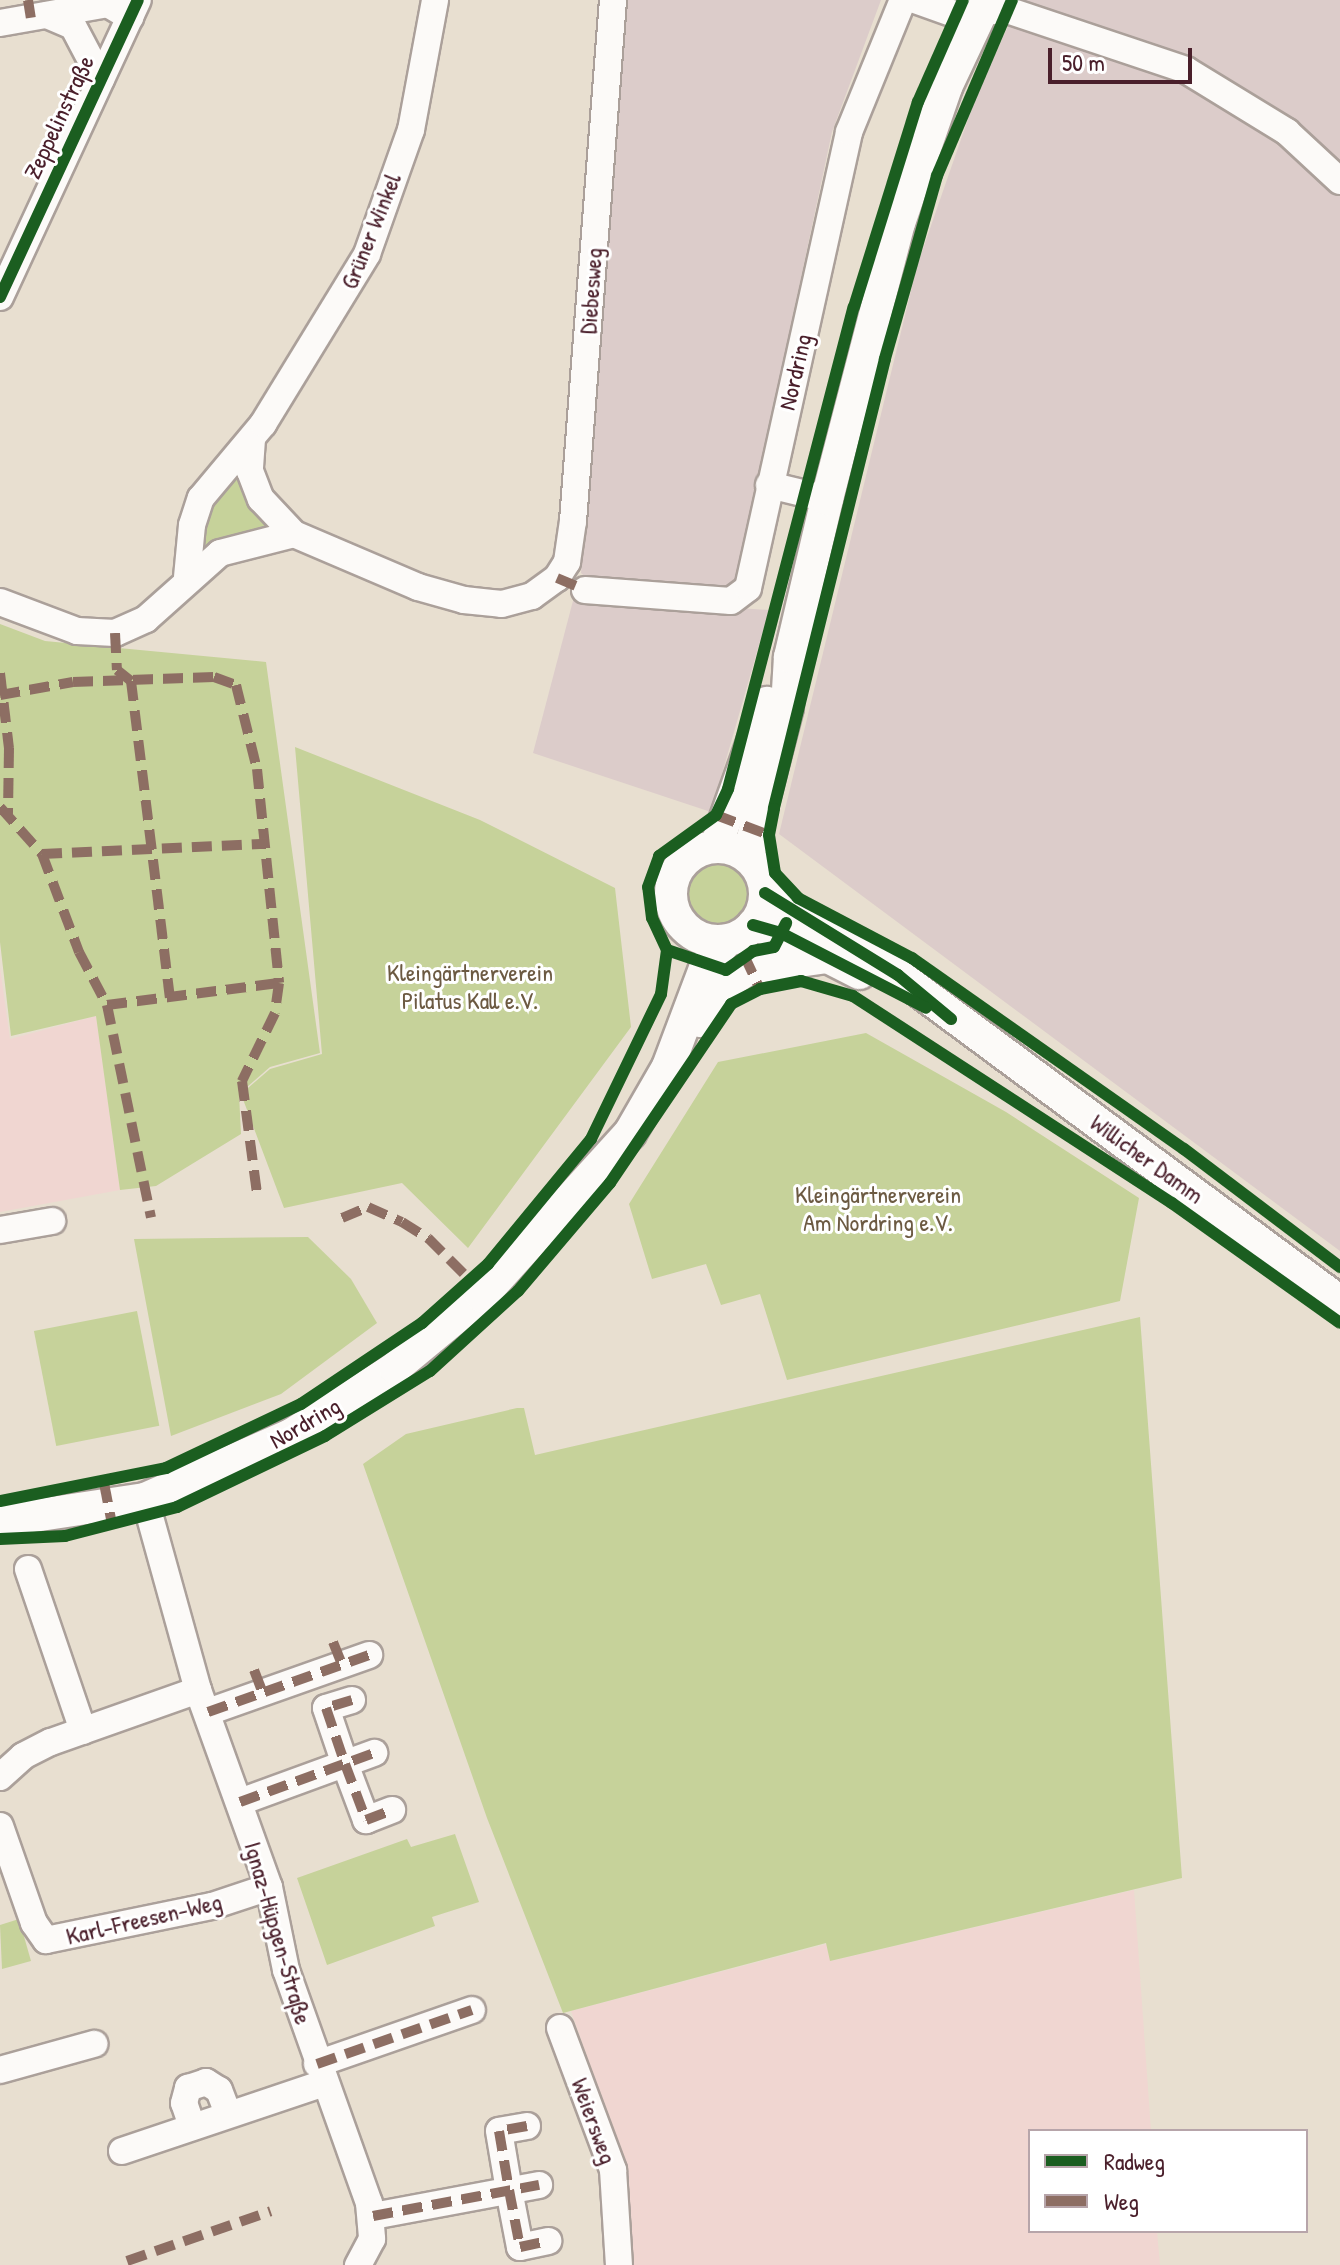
<!DOCTYPE html>
<meta charset="utf-8">
<style>
body{margin:0}
#map{position:relative;width:1340px;height:2265px;overflow:hidden;background:#e8dfd0;font-family:"Patrick Hand",sans-serif}
div>[style]{position:absolute}
[style*='--x']{left:calc(var(--x)*1px);top:calc(var(--y)*1px);width:calc(var(--w)*1px);rotate:calc(var(--a)*1deg)}
.built>*{inset:0;background:#f0d6d1}
.industrial>*{inset:0;background:#dcccca}
.green>*{inset:0;background:#c6d29a;transform-origin:0 0}
.round{border-radius:50%}
.roads{filter:drop-shadow(2px 0 #aba09a) drop-shadow(-2px 0 #aba09a) drop-shadow(0 2px #aba09a) drop-shadow(0 -2px #aba09a)}
.minor>*{height:26px;margin:-13px;padding:0 13px;transform-origin:13px;border-radius:13px;background:#fcfaf8}
.major>*{height:32px;margin:-16px;padding:0 16px;transform-origin:16px;border-radius:16px;background:#fcfaf8}
.major>.ring{margin:-16px;padding:0;box-sizing:content-box;background:none;border:32px solid #fcfaf8;border-radius:50%}
.quiet>*{height:10px;margin-top:-5px;transform-origin:0;background:repeating-linear-gradient(90deg,#8d6e63 0 20px,transparent 0 30px)}
.cycleway>*{height:12px;margin:-6px;padding:0 6px;transform-origin:6px;border-radius:6px;background:#1b5e20}
span{translate:-50% -50%;white-space:nowrap;text-align:center;line-height:1.15;-webkit-text-stroke:6px #fff;paint-order:stroke}
.street-label{font-size:24px;color:#4a1f2b}
.park-label{font-size:24px;color:#6c5a42}
.legend{position:absolute;left:1028px;top:2129px;width:280px;height:104px;box-sizing:border-box;background:#fff;border:2px solid #b7a5aa;margin:0;padding:10px 14px;list-style:none;font-size:24px;color:#4a1f2b}
.legend li{display:flex;align-items:center;gap:16px;height:40px}
.legend b{width:40px;border:2px solid #b7a5aa}
.scale{position:absolute;left:1048px;top:48px;width:144px;height:36px;box-sizing:border-box;border:4px solid #4a1f2b;border-top:0;padding-left:10px;font-size:24px;line-height:28px;white-space:nowrap;color:#4a1f2b;-webkit-text-stroke:6px #fff;paint-order:stroke}
</style>
<div id="map">
<div class="built">
<div style="clip-path:polygon(0 967px,10px 1039px,96px 1016px,120px 1190px,0 1212px)"></div>
<div style="clip-path:polygon(1134px 1890px,1151px 2131px,1030px 2131px,1030px 2231px,1157px 2231px,1160px 2265px,632px 2265px,621px 2154px,571px 2011px,827px 1944px,831px 1961px)"></div>
</div>
<div class="industrial">
<div style="clip-path:polygon(624px 0,881px 0,832px 132px,736px 584px,722px 590px,588px 579px,581px 573px)"></div>
<div style="clip-path:polygon(1020px 0,1340px 0,1340px 1251px,779px 834px,917px 266px,976px 96px)"></div>
<div style="clip-path:polygon(574px 597px,769px 610px,711px 812px,533px 753px)"></div>
</div>
<div class="green">
<div style="clip-path:polygon(241px 471px,274px 525px,272px 532px,199px 550px,206px 511px)"></div>
<div style="clip-path:polygon(0 624px,45px 641px,266px 662px,320px 1053px,270px 1067px,239px 1094px,241px 1134px,156px 1186px,120px 1190px,96px 1016px,11px 1036px,0 942px)"></div>
<div style="clip-path:polygon(295px 747px,480px 820px,615px 888px,631px 1027px,468px 1248px,402px 1183px,284px 1208px,241px 1094px,270px 1069px,322px 1054px)"></div>
<div class="round" style="left:685px;top:861px;width:66px;height:66px"></div>
<div style="clip-path:polygon(866px 1033px,1006px 1112px,1139px 1198px,1120px 1301px,787px 1380px,760px 1294px,721px 1305px,706px 1264px,652px 1279px,629px 1204px,718px 1062px)"></div>
<div style="clip-path:polygon(308px 1237px,351px 1279px,377px 1323px,281px 1394px,171px 1436px,134px 1239px)"></div>
<div style="left:137px;top:1311px;width:117px;height:105px;rotate:79deg"></div>
<div style="clip-path:polygon(1140px 1317px,1182px 1878px,830px 1961px,826px 1943px,563px 2013px,487px 1818px,363px 1464px,406px 1434px,517px 1408px,524px 1408px,535px 1455px)"></div>
<div style="clip-path:polygon(455px 1834px,479px 1902px,432px 1917px,435px 1926px,327px 1965px,297px 1878px,407px 1839px,411px 1847px)"></div>
<div style="clip-path:polygon(19px 1919px,31px 1961px,2px 1969px,0 1925px)"></div>
</div>
<div class="roads">
<div class="minor">
<div style="--x:915;--y:0;--w:41;--a:19.7"></div>
<div style="--x:954;--y:14;--w:53;--a:-4.3"></div>
<div style="--x:1007;--y:10;--w:189;--a:18.5"></div>
<div style="--x:1186;--y:70;--w:119;--a:31.5"></div>
<div style="--x:1287;--y:132;--w:72;--a:42.8"></div>
<div style="--x:47;--y:15;--w:28;--a:23"></div>
<div style="--x:73;--y:26;--w:60;--a:62.2"></div>
<div style="--x:0;--y:23;--w:110;--a:-10"></div>
<div style="--x:108;--y:4;--w:26;--a:31"></div>
<div style="--x:0;--y:297;--w:327;--a:-65.1"></div>
<div style="--x:252;--y:439;--w:32;--a:94"></div>
<div style="--x:250;--y:471;--w:30;--a:69"></div>
<div style="--x:261;--y:499;--w:48;--a:46.7"></div>
<div style="--x:769;--y:485;--w:60;--a:13.6"></div>
<div style="--x:187;--y:577;--w:52;--a:-84.5"></div>
<div style="--x:192;--y:525;--w:28;--a:-72"></div>
<div style="--x:201;--y:498;--w:97;--a:-50"></div>
<div style="--x:263;--y:424;--w:199;--a:-58.5"></div>
<div style="--x:367;--y:254;--w:132;--a:-70.5"></div>
<div style="--x:411;--y:130;--w:132;--a:-79.5"></div>
<div style="--x:585;--y:590;--w:146;--a:4.3"></div>
<div style="--x:731;--y:601;--w:21;--a:-37"></div>
<div style="--x:748;--y:588;--w:467;--a:-77.5"></div>
<div style="--x:849;--y:132;--w:143;--a:-67.8"></div>
<div style="--x:0;--y:602;--w:82;--a:20.6"></div>
<div style="--x:77;--y:631;--w:38;--a:3"></div>
<div style="--x:115;--y:633;--w:34;--a:-24"></div>
<div style="--x:146;--y:619;--w:99;--a:-41.7"></div>
<div style="--x:220;--y:553;--w:76;--a:-14.4"></div>
<div style="--x:294;--y:534;--w:135;--a:23.1"></div>
<div style="--x:418;--y:587;--w:48;--a:15.8"></div>
<div style="--x:464;--y:600;--w:38;--a:6"></div>
<div style="--x:502;--y:604;--w:31;--a:-15"></div>
<div style="--x:532;--y:596;--w:31;--a:-36"></div>
<div style="--x:557;--y:578;--w:19;--a:-58"></div>
<div style="--x:567;--y:562;--w:41;--a:-81.7"></div>
<div style="--x:573;--y:521;--w:523;--a:-85.61"></div>
<div style="--x:0;--y:1230;--w:53;--a:-9.8"></div>
<div style="--x:145;--y:1499;--w:198;--a:74.5"></div>
<div style="--x:198;--y:1690;--w:209;--a:70.2"></div>
<div style="--x:269;--y:1887;--w:85;--a:78.4"></div>
<div style="--x:286;--y:1970;--w:247;--a:70.4"></div>
<div style="--x:369;--y:2203;--w:36;--a:85"></div>
<div style="--x:372;--y:2239;--w:30;--a:118"></div>
<div style="--x:28;--y:1569;--w:171;--a:71.2"></div>
<div style="--x:352;--y:1700;--w:27;--a:163"></div>
<div style="--x:326;--y:1708;--w:59;--a:71.3"></div>
<div style="--x:345;--y:1764;--w:60;--a:69.4"></div>
<div style="--x:366;--y:1820;--w:28;--a:-21"></div>
<div style="--x:208;--y:1712;--w:171;--a:-19.5"></div>
<div style="--x:0;--y:1777;--w:31;--a:-42"></div>
<div style="--x:23;--y:1756;--w:31;--a:-27"></div>
<div style="--x:51;--y:1742;--w:156;--a:-19.5"></div>
<div style="--x:240;--y:1802;--w:143;--a:-20.1"></div>
<div style="--x:0;--y:1826;--w:103;--a:70.7"></div>
<div style="--x:34;--y:1923;--w:21;--a:55"></div>
<div style="--x:46;--y:1940;--w:169;--a:-11.6"></div>
<div style="--x:212;--y:1906;--w:60;--a:-18.4"></div>
<div style="--x:560;--y:2028;--w:152;--a:69.5"></div>
<div style="--x:613;--y:2170;--w:95;--a:86.4"></div>
<div style="--x:317;--y:2064;--w:164;--a:-19.2"></div>
<div style="--x:0;--y:2070;--w:98;--a:-15.5"></div>
<div style="--x:192;--y:2126;--w:24;--a:-109"></div>
<div style="--x:184;--y:2103;--w:16;--a:-75"></div>
<div style="--x:188;--y:2088;--w:19;--a:-18"></div>
<div style="--x:206;--y:2082;--w:15;--a:32"></div>
<div style="--x:219;--y:2090;--w:25;--a:69"></div>
<div style="--x:527;--y:2126;--w:28;--a:170"></div>
<div style="--x:499;--y:2131;--w:60;--a:80.4"></div>
<div style="--x:509;--y:2190;--w:58;--a:79.1"></div>
<div style="--x:520;--y:2247;--w:29;--a:-12"></div>
<div style="--x:122;--y:2151;--w:213;--a:-18.6"></div>
<div style="--x:373;--y:2216;--w:169;--a:-10.6"></div>
</div>
<div class="major">
<div style="--x:716;--y:846;--w:152;--a:-70.4"></div>
<div class="ring" style="left:671px;top:847px;width:62px;height:62px"></div>
<div style="--x:748;--y:857;--w:155;--a:-75.4"></div>
<div style="--x:787;--y:707;--w:50;--a:-86.6"></div>
<div style="--x:790;--y:657;--w:162;--a:-76.8"></div>
<div style="--x:827;--y:499;--w:285;--a:-75.4"></div>
<div style="--x:899;--y:223;--w:144;--a:-70.9"></div>
<div style="--x:946;--y:87;--w:96;--a:-64.8"></div>
<div style="--x:765;--y:893;--w:156;--a:31.7"></div>
<div style="--x:898;--y:975;--w:550;--a:36.49"></div>
<div style="--x:753;--y:925;--w:29;--a:16"></div>
<div style="--x:781;--y:933;--w:88;--a:27.1"></div>
<div style="--x:699;--y:1021;--w:42;--a:-55.6"></div>
<div style="--x:723;--y:986;--w:32;--a:-34"></div>
<div style="--x:750;--y:968;--w:78;--a:-8.1"></div>
<div style="--x:0;--y:1521;--w:147;--a:-8.6"></div>
<div style="--x:145;--y:1499;--w:159;--a:-23.7"></div>
<div style="--x:291;--y:1435;--w:124;--a:-32.8"></div>
<div style="--x:395;--y:1368;--w:113;--a:-39.6"></div>
<div style="--x:482;--y:1296;--w:220;--a:-47.8"></div>
<div style="--x:630;--y:1133;--w:76;--a:-60.1"></div>
<div style="--x:668;--y:1067;--w:108;--a:-69.4"></div>
<div style="--x:706;--y:966;--w:33;--a:-51"></div>
</div>
</div>
<div class="quiet">
<div style="--x:28;--y:0;--w:18;--a:81"></div>
<div style="--x:557;--y:578;--w:30;--a:23"></div>
<div style="--x:115;--y:633;--w:37;--a:87"></div>
<div style="--x:117;--y:670;--w:18;--a:38"></div>
<div style="--x:131;--y:681;--w:319;--a:83"></div>
<div style="--x:0;--y:673;--w:76;--a:83.2"></div>
<div style="--x:9;--y:748;--w:66;--a:90.9"></div>
<div style="--x:0;--y:695;--w:74;--a:-10.1"></div>
<div style="--x:73;--y:682;--w:141;--a:-2"></div>
<div style="--x:214;--y:677;--w:23;--a:20"></div>
<div style="--x:236;--y:685;--w:87;--a:76"></div>
<div style="--x:257;--y:769;--w:215;--a:84.1"></div>
<div style="--x:279;--y:983;--w:30;--a:98"></div>
<div style="--x:275;--y:1013;--w:76;--a:115.9"></div>
<div style="--x:242;--y:1081;--w:113;--a:82.4"></div>
<div style="--x:0;--y:807;--w:63;--a:48.2"></div>
<div style="--x:42;--y:854;--w:105;--a:69.3"></div>
<div style="--x:79;--y:952;--w:60;--a:62.2"></div>
<div style="--x:107;--y:1005;--w:173;--a:-7.3"></div>
<div style="--x:716;--y:815;--w:57;--a:20.7"></div>
<div style="--x:42;--y:854;--w:224;--a:-2.6"></div>
<div style="--x:744;--y:955;--w:38;--a:65"></div>
<div style="--x:760;--y:989;--w:7;--a:153"></div>
<div style="--x:107;--y:1005;--w:217;--a:78.3"></div>
<div style="--x:342;--y:1218;--w:28;--a:-23"></div>
<div style="--x:368;--y:1207;--w:37;--a:24"></div>
<div style="--x:402;--y:1222;--w:31;--a:32"></div>
<div style="--x:428;--y:1238;--w:59;--a:45"></div>
<div style="--x:104;--y:1483;--w:42;--a:79"></div>
<div style="--x:333;--y:1642;--w:24;--a:68"></div>
<div style="--x:254;--y:1670;--w:25;--a:69"></div>
<div style="--x:352;--y:1700;--w:27;--a:163"></div>
<div style="--x:326;--y:1708;--w:59;--a:71.3"></div>
<div style="--x:345;--y:1764;--w:60;--a:69.4"></div>
<div style="--x:366;--y:1820;--w:28;--a:-21"></div>
<div style="--x:208;--y:1712;--w:171;--a:-19.5"></div>
<div style="--x:240;--y:1802;--w:143;--a:-20.1"></div>
<div style="--x:317;--y:2064;--w:164;--a:-19.2"></div>
<div style="--x:527;--y:2126;--w:28;--a:170"></div>
<div style="--x:499;--y:2131;--w:60;--a:80.4"></div>
<div style="--x:509;--y:2190;--w:58;--a:79.1"></div>
<div style="--x:520;--y:2247;--w:29;--a:-12"></div>
<div style="--x:373;--y:2216;--w:169;--a:-10.6"></div>
<div style="--x:127;--y:2261;--w:152;--a:-19.1"></div>
</div>
<div class="cycleway">
<div style="--x:1012;--y:0;--w:191;--a:113.1"></div>
<div style="--x:937;--y:176;--w:190;--a:105.9"></div>
<div style="--x:885;--y:359;--w:463;--a:103.9"></div>
<div style="--x:774;--y:809;--w:26;--a:101"></div>
<div style="--x:769;--y:835;--w:38;--a:81"></div>
<div style="--x:775;--y:873;--w:34;--a:47"></div>
<div style="--x:798;--y:898;--w:129;--a:27.8"></div>
<div style="--x:912;--y:958;--w:332;--a:35.1"></div>
<div style="--x:1184;--y:1149;--w:196;--a:37.1"></div>
<div style="--x:0;--y:297;--w:327;--a:-65.1"></div>
<div style="--x:765;--y:893;--w:156;--a:31.7"></div>
<div style="--x:898;--y:975;--w:69;--a:39.7"></div>
<div style="--x:753;--y:925;--w:29;--a:16"></div>
<div style="--x:781;--y:933;--w:163;--a:27.3"></div>
<div style="--x:667;--y:950;--w:62;--a:18.7"></div>
<div style="--x:726;--y:970;--w:33;--a:-35"></div>
<div style="--x:753;--y:951;--w:21;--a:-11"></div>
<div style="--x:774;--y:947;--w:27;--a:-63"></div>
<div style="--x:0;--y:1501;--w:169;--a:-11.2"></div>
<div style="--x:166;--y:1468;--w:149;--a:-25.4"></div>
<div style="--x:301;--y:1404;--w:146;--a:-33.8"></div>
<div style="--x:422;--y:1323;--w:89;--a:-41.8"></div>
<div style="--x:488;--y:1264;--w:162;--a:-50.5"></div>
<div style="--x:591;--y:1139;--w:161;--a:-64.2"></div>
<div style="--x:661;--y:994;--w:44;--a:-82.2"></div>
<div style="--x:667;--y:950;--w:35;--a:-115"></div>
<div style="--x:652;--y:918;--w:31;--a:-97"></div>
<div style="--x:648;--y:887;--w:33;--a:-70"></div>
<div style="--x:659;--y:856;--w:70;--a:-35.7"></div>
<div style="--x:716;--y:815;--w:29;--a:-65"></div>
<div style="--x:728;--y:789;--w:498;--a:-75.4"></div>
<div style="--x:854;--y:307;--w:215;--a:-72.7"></div>
<div style="--x:918;--y:102;--w:111;--a:-66.2"></div>
<div style="--x:0;--y:1539;--w:65;--a:-2.6"></div>
<div style="--x:65;--y:1536;--w:116;--a:-14.5"></div>
<div style="--x:177;--y:1507;--w:164;--a:-25.6"></div>
<div style="--x:325;--y:1436;--w:123;--a:-31.8"></div>
<div style="--x:430;--y:1371;--w:119;--a:-42.3"></div>
<div style="--x:518;--y:1291;--w:142;--a:-49.6"></div>
<div style="--x:610;--y:1183;--w:216;--a:-55.9"></div>
<div style="--x:731;--y:1004;--w:33;--a:-27"></div>
<div style="--x:760;--y:989;--w:42;--a:-11"></div>
<div style="--x:801;--y:981;--w:54;--a:16.1"></div>
<div style="--x:853;--y:996;--w:380;--a:33"></div>
<div style="--x:1172;--y:1203;--w:206;--a:35.5"></div>
</div>
<div class="street-label">
<span style="left:59px;top:117px;rotate:-65deg">Zeppelinstraße</span>
<span style="left:371px;top:231px;rotate:-68deg">Grüner Winkel</span>
<span style="left:591px;top:291px;rotate:-86deg">Diebesweg</span>
<span style="left:795px;top:372px;rotate:-77deg">Nordring</span>
<span style="left:1147px;top:1159px;rotate:36deg">Willicher Damm</span>
<span style="left:305px;top:1423px;rotate:-30deg">Nordring</span>
<span style="left:144px;top:1919px;rotate:-13deg">Karl-Freesen-Weg</span>
<span style="left:278px;top:1933px;rotate:74deg">Ignaz-Hüpgen-Straße</span>
<span style="left:594px;top:2121px;rotate:70deg">Weiersweg</span>
</div>
<div class="park-label">
<span style="left:470px;top:987px">Kleingärtnerverein<br>Pilatus Kall e.V.</span>
<span style="left:878px;top:1209px">Kleingärtnerverein<br>Am Nordring e.V.</span>
</div>
<ul class="legend">
<li><b style="height:10px;background:#1b5e20"></b>Radweg</li>
<li><b style="height:10px;background:#8d6e63"></b>Weg</li>
</ul>
<div class="scale">50 m</div>
</div>
